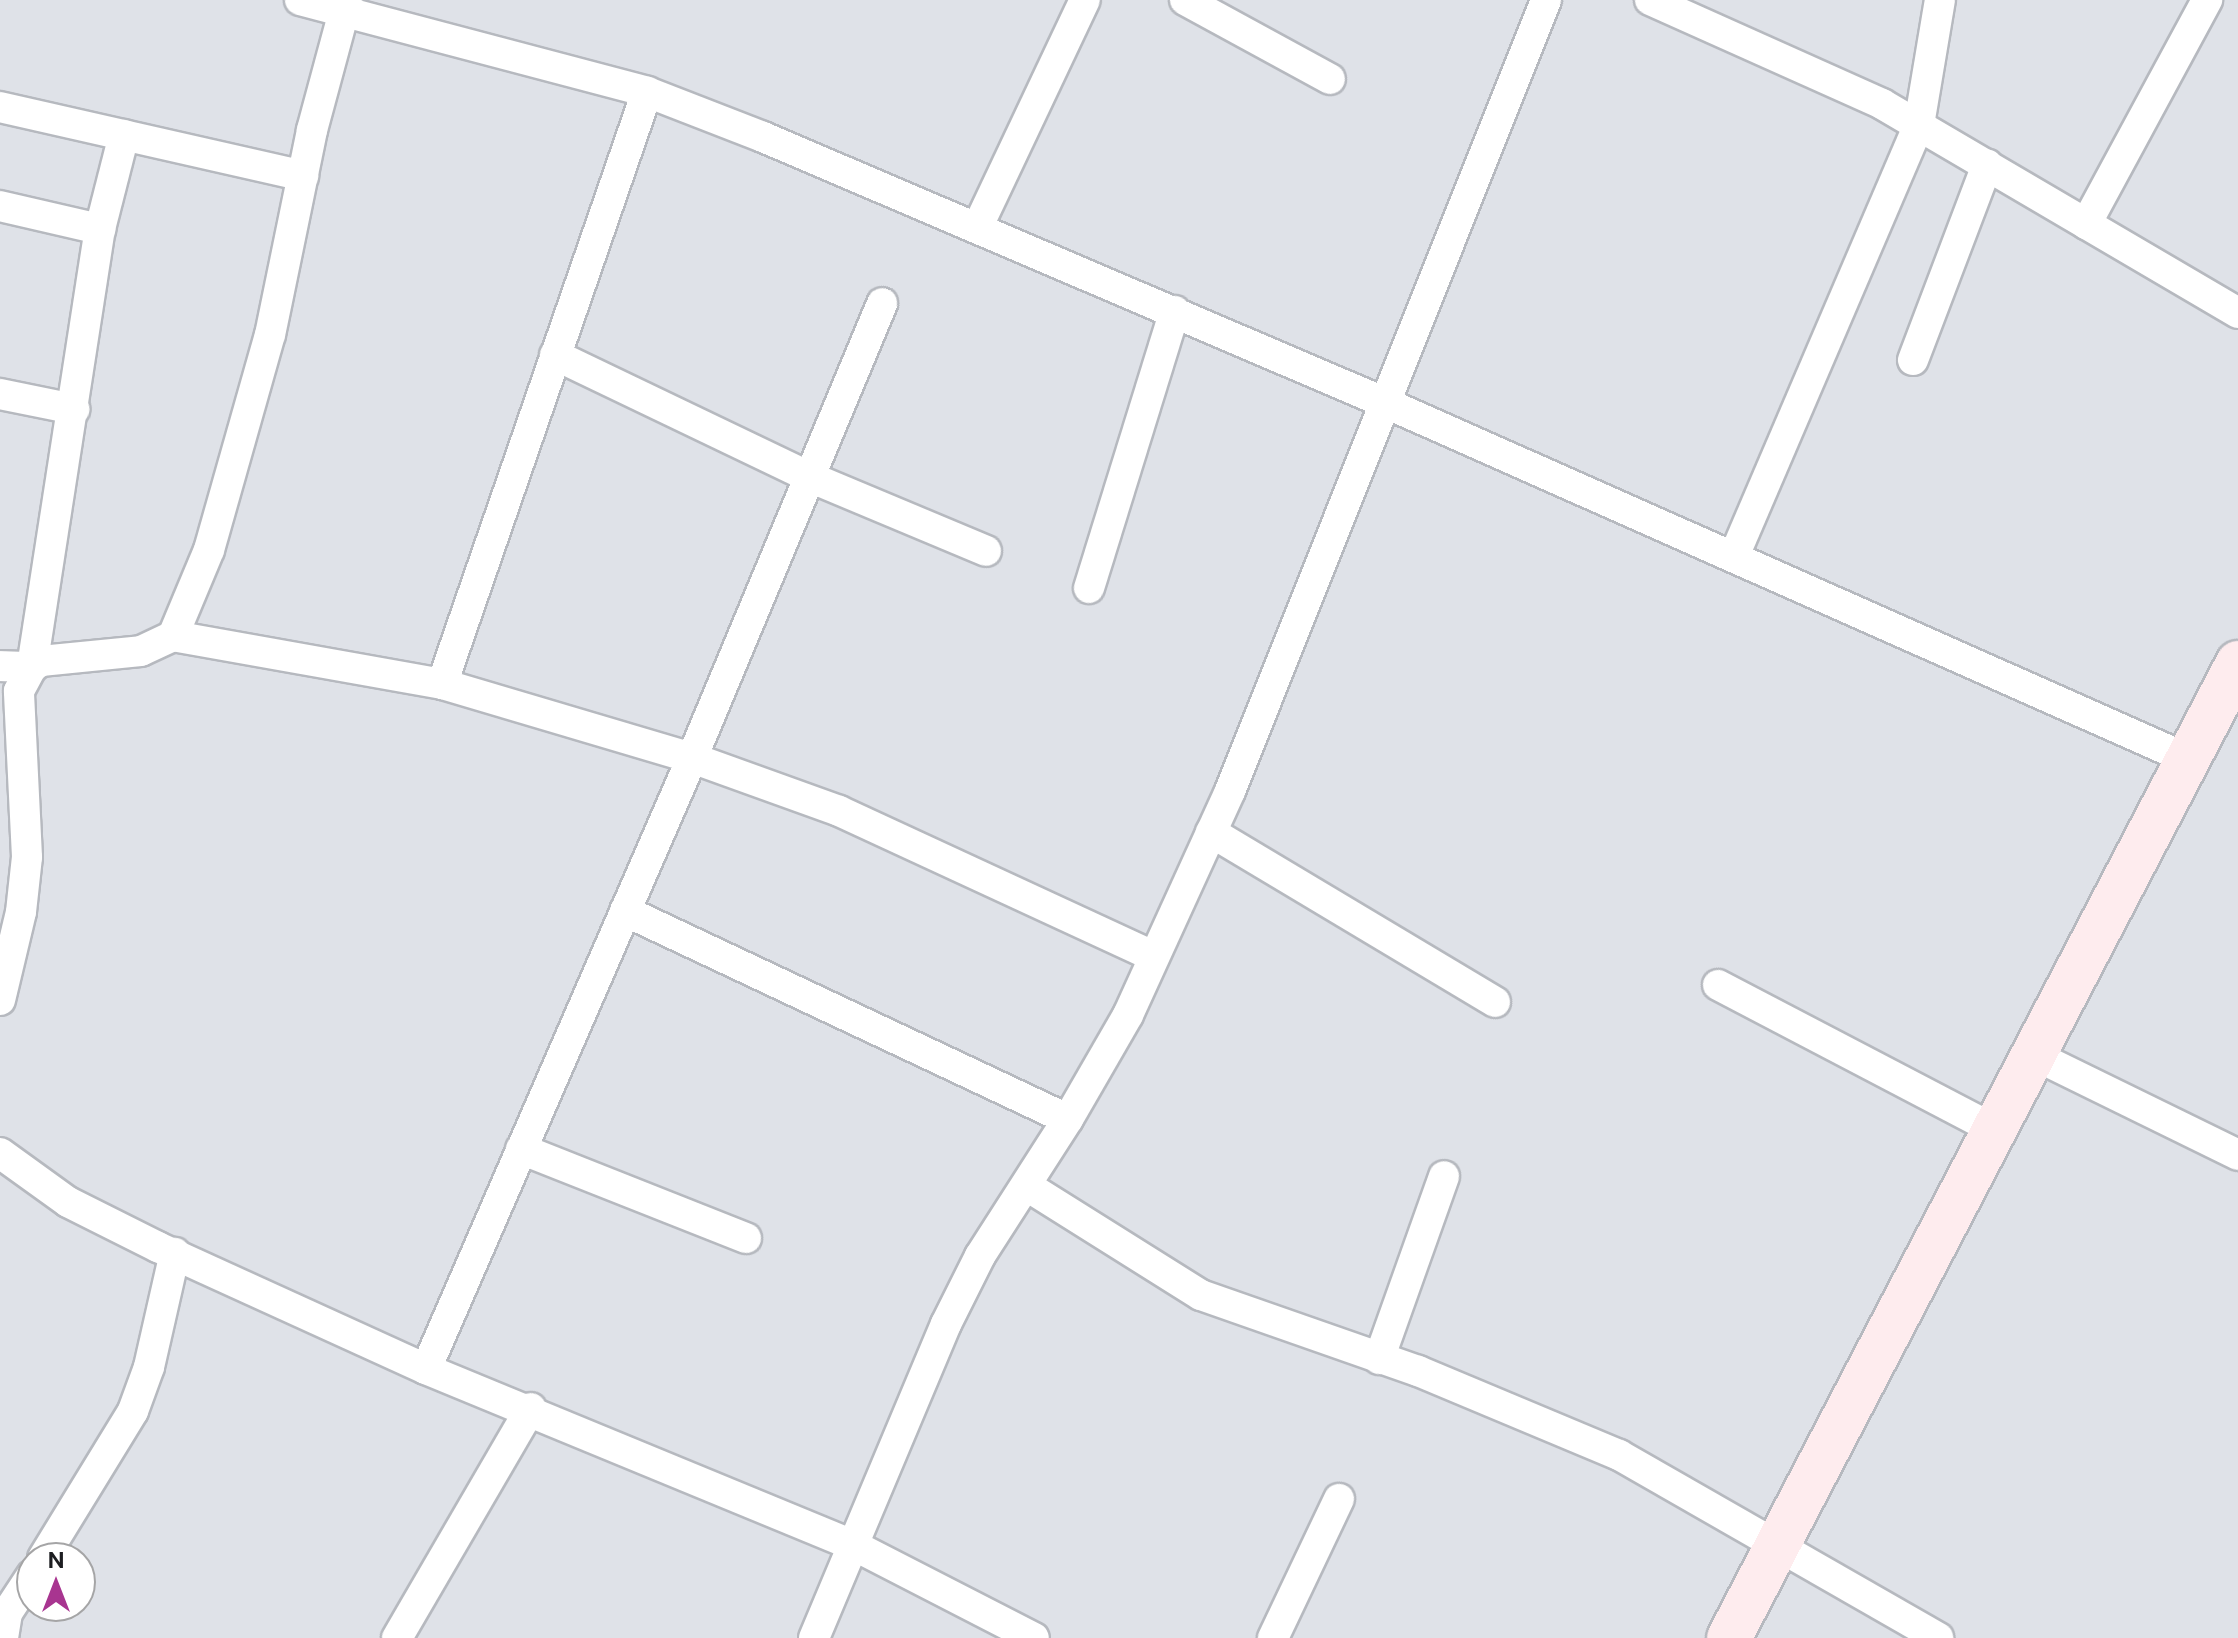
<!DOCTYPE html>
<style>
body{margin:0}
#map{position:relative;width:2238px;height:1638px;overflow:hidden;background:#dfe2e8;font-family:"Public Sans",sans-serif}
div>[style]{position:absolute}
[style*='--x']{left:calc(var(--x)*1px);top:calc(var(--y)*1px);width:calc(var(--w)*1px);rotate:calc(var(--a)*1deg)}
.roads{filter:drop-shadow(2px 0 #b6b9bf) drop-shadow(-2px 0 #b6b9bf) drop-shadow(0 2px #b6b9bf) drop-shadow(0 -2px #b6b9bf)}
.street>*{height:30px;margin:-15px;padding:0 15px;transform-origin:15px;border-radius:15px;background:#fff}
.secondary>*{height:44px;margin:-22px;padding:0 22px;transform-origin:22px;border-radius:22px;background:#feecee}
span{translate:-50% -50%;white-space:nowrap;text-align:center;line-height:1.15;-webkit-text-stroke:6px #fff;paint-order:stroke}
.north{position:absolute;left:16px;top:1542px;width:80px;height:80px;box-sizing:border-box;background:#fff;border:2px solid #a5a5a6;border-radius:50%;rotate:0deg;font-size:22px;font-weight:700;line-height:32px;text-align:center;color:#1d1e21}
.north::after{content:'';display:block;margin:auto;width:28px;height:36px;background:#a83590;clip-path:polygon(50% 0,100% 100%,50% 72%,0 100%)}
</style>
<div id="map">
<div class="roads">
<div class="street">
<div style="--x:300;--y:0;--w:359;--a:14.8"></div>
<div style="--x:647;--y:92;--w:124;--a:21.2"></div>
<div style="--x:763;--y:137;--w:680;--a:23.13"></div>
<div style="--x:1388;--y:404;--w:875;--a:23.93"></div>
<div style="--x:1185;--y:0;--w:165;--a:28.6"></div>
<div style="--x:1650;--y:0;--w:254;--a:24.1"></div>
<div style="--x:1882;--y:104;--w:413;--a:30.4"></div>
<div style="--x:0;--y:107;--w:311;--a:12.8"></div>
<div style="--x:0;--y:206;--w:103;--a:13"></div>
<div style="--x:2086;--y:224;--w:255;--a:-61.6"></div>
<div style="--x:978;--y:226;--w:250;--a:-64.7"></div>
<div style="--x:555;--y:355;--w:280;--a:25.6"></div>
<div style="--x:807;--y:476;--w:194;--a:22.7"></div>
<div style="--x:1913;--y:360;--w:209;--a:-69.2"></div>
<div style="--x:0;--y:394;--w:76;--a:11.5"></div>
<div style="--x:1734;--y:556;--w:469;--a:-66.8"></div>
<div style="--x:1919;--y:125;--w:127;--a:-80.5"></div>
<div style="--x:1089;--y:588;--w:290;--a:-72.8"></div>
<div style="--x:173;--y:636;--w:273;--a:10.1"></div>
<div style="--x:442;--y:684;--w:261;--a:16.5"></div>
<div style="--x:692;--y:758;--w:156;--a:19.8"></div>
<div style="--x:839;--y:811;--w:346;--a:24.8"></div>
<div style="--x:0;--y:666;--w:32;--a:2"></div>
<div style="--x:32;--y:667;--w:443;--a:-81.2"></div>
<div style="--x:100;--y:229;--w:97;--a:-75.7"></div>
<div style="--x:442;--y:684;--w:626;--a:-70.9"></div>
<div style="--x:1211;--y:832;--w:331;--a:30.9"></div>
<div style="--x:625;--y:911;--w:489;--a:25.2"></div>
<div style="--x:1718;--y:985;--w:308;--a:27.6"></div>
<div style="--x:0;--y:1000;--w:90;--a:-76.6"></div>
<div style="--x:21;--y:912;--w:55;--a:-83.8"></div>
<div style="--x:27;--y:857;--w:166;--a:-92.8"></div>
<div style="--x:19;--y:691;--w:27;--a:-62"></div>
<div style="--x:32;--y:667;--w:11;--a:-34"></div>
<div style="--x:41;--y:661;--w:100;--a:-5.7"></div>
<div style="--x:141;--y:651;--w:35;--a:-25"></div>
<div style="--x:173;--y:636;--w:93;--a:-67.3"></div>
<div style="--x:209;--y:550;--w:223;--a:-74.2"></div>
<div style="--x:270;--y:335;--w:209;--a:-78.4"></div>
<div style="--x:312;--y:130;--w:135;--a:-74.9"></div>
<div style="--x:2036;--y:1056;--w:225;--a:26.1"></div>
<div style="--x:521;--y:1149;--w:242;--a:21.6"></div>
<div style="--x:0;--y:1153;--w:84;--a:35.8"></div>
<div style="--x:68;--y:1202;--w:101;--a:26.6"></div>
<div style="--x:158;--y:1247;--w:294;--a:24.5"></div>
<div style="--x:426;--y:1369;--w:464;--a:22.4"></div>
<div style="--x:855;--y:1546;--w:201;--a:27.2"></div>
<div style="--x:1027;--y:1186;--w:205;--a:32.1"></div>
<div style="--x:1201;--y:1295;--w:230;--a:19.3"></div>
<div style="--x:1418;--y:1371;--w:218;--a:22.7"></div>
<div style="--x:1619;--y:1455;--w:368;--a:29.8"></div>
<div style="--x:1379;--y:1359;--w:194;--a:-70.4"></div>
<div style="--x:426;--y:1369;--w:666;--a:-66.47"></div>
<div style="--x:692;--y:758;--w:493;--a:-67.3"></div>
<div style="--x:43;--y:1558;--w:172;--a:-58.5"></div>
<div style="--x:133;--y:1411;--w:47;--a:-70"></div>
<div style="--x:149;--y:1367;--w:117;--a:-77.2"></div>
<div style="--x:3;--y:1638;--w:25;--a:-81"></div>
<div style="--x:7;--y:1613;--w:45;--a:-56.7"></div>
<div style="--x:397;--y:1638;--w:266;--a:-59.8"></div>
<div style="--x:814;--y:1638;--w:341;--a:-67.2"></div>
<div style="--x:946;--y:1324;--w:76;--a:-63.4"></div>
<div style="--x:980;--y:1256;--w:163;--a:-57.3"></div>
<div style="--x:1068;--y:1119;--w:120;--a:-60"></div>
<div style="--x:1128;--y:1015;--w:246;--a:-65.5"></div>
<div style="--x:1230;--y:791;--w:852;--a:-68.22"></div>
<div style="--x:1273;--y:1638;--w:154;--a:-64.6"></div>
</div>
<div class="secondary">
<div style="--x:1729;--y:1638;--w:1100;--a:-62.43"></div>
</div>
</div>
<div class="north">N</div>
</div>
